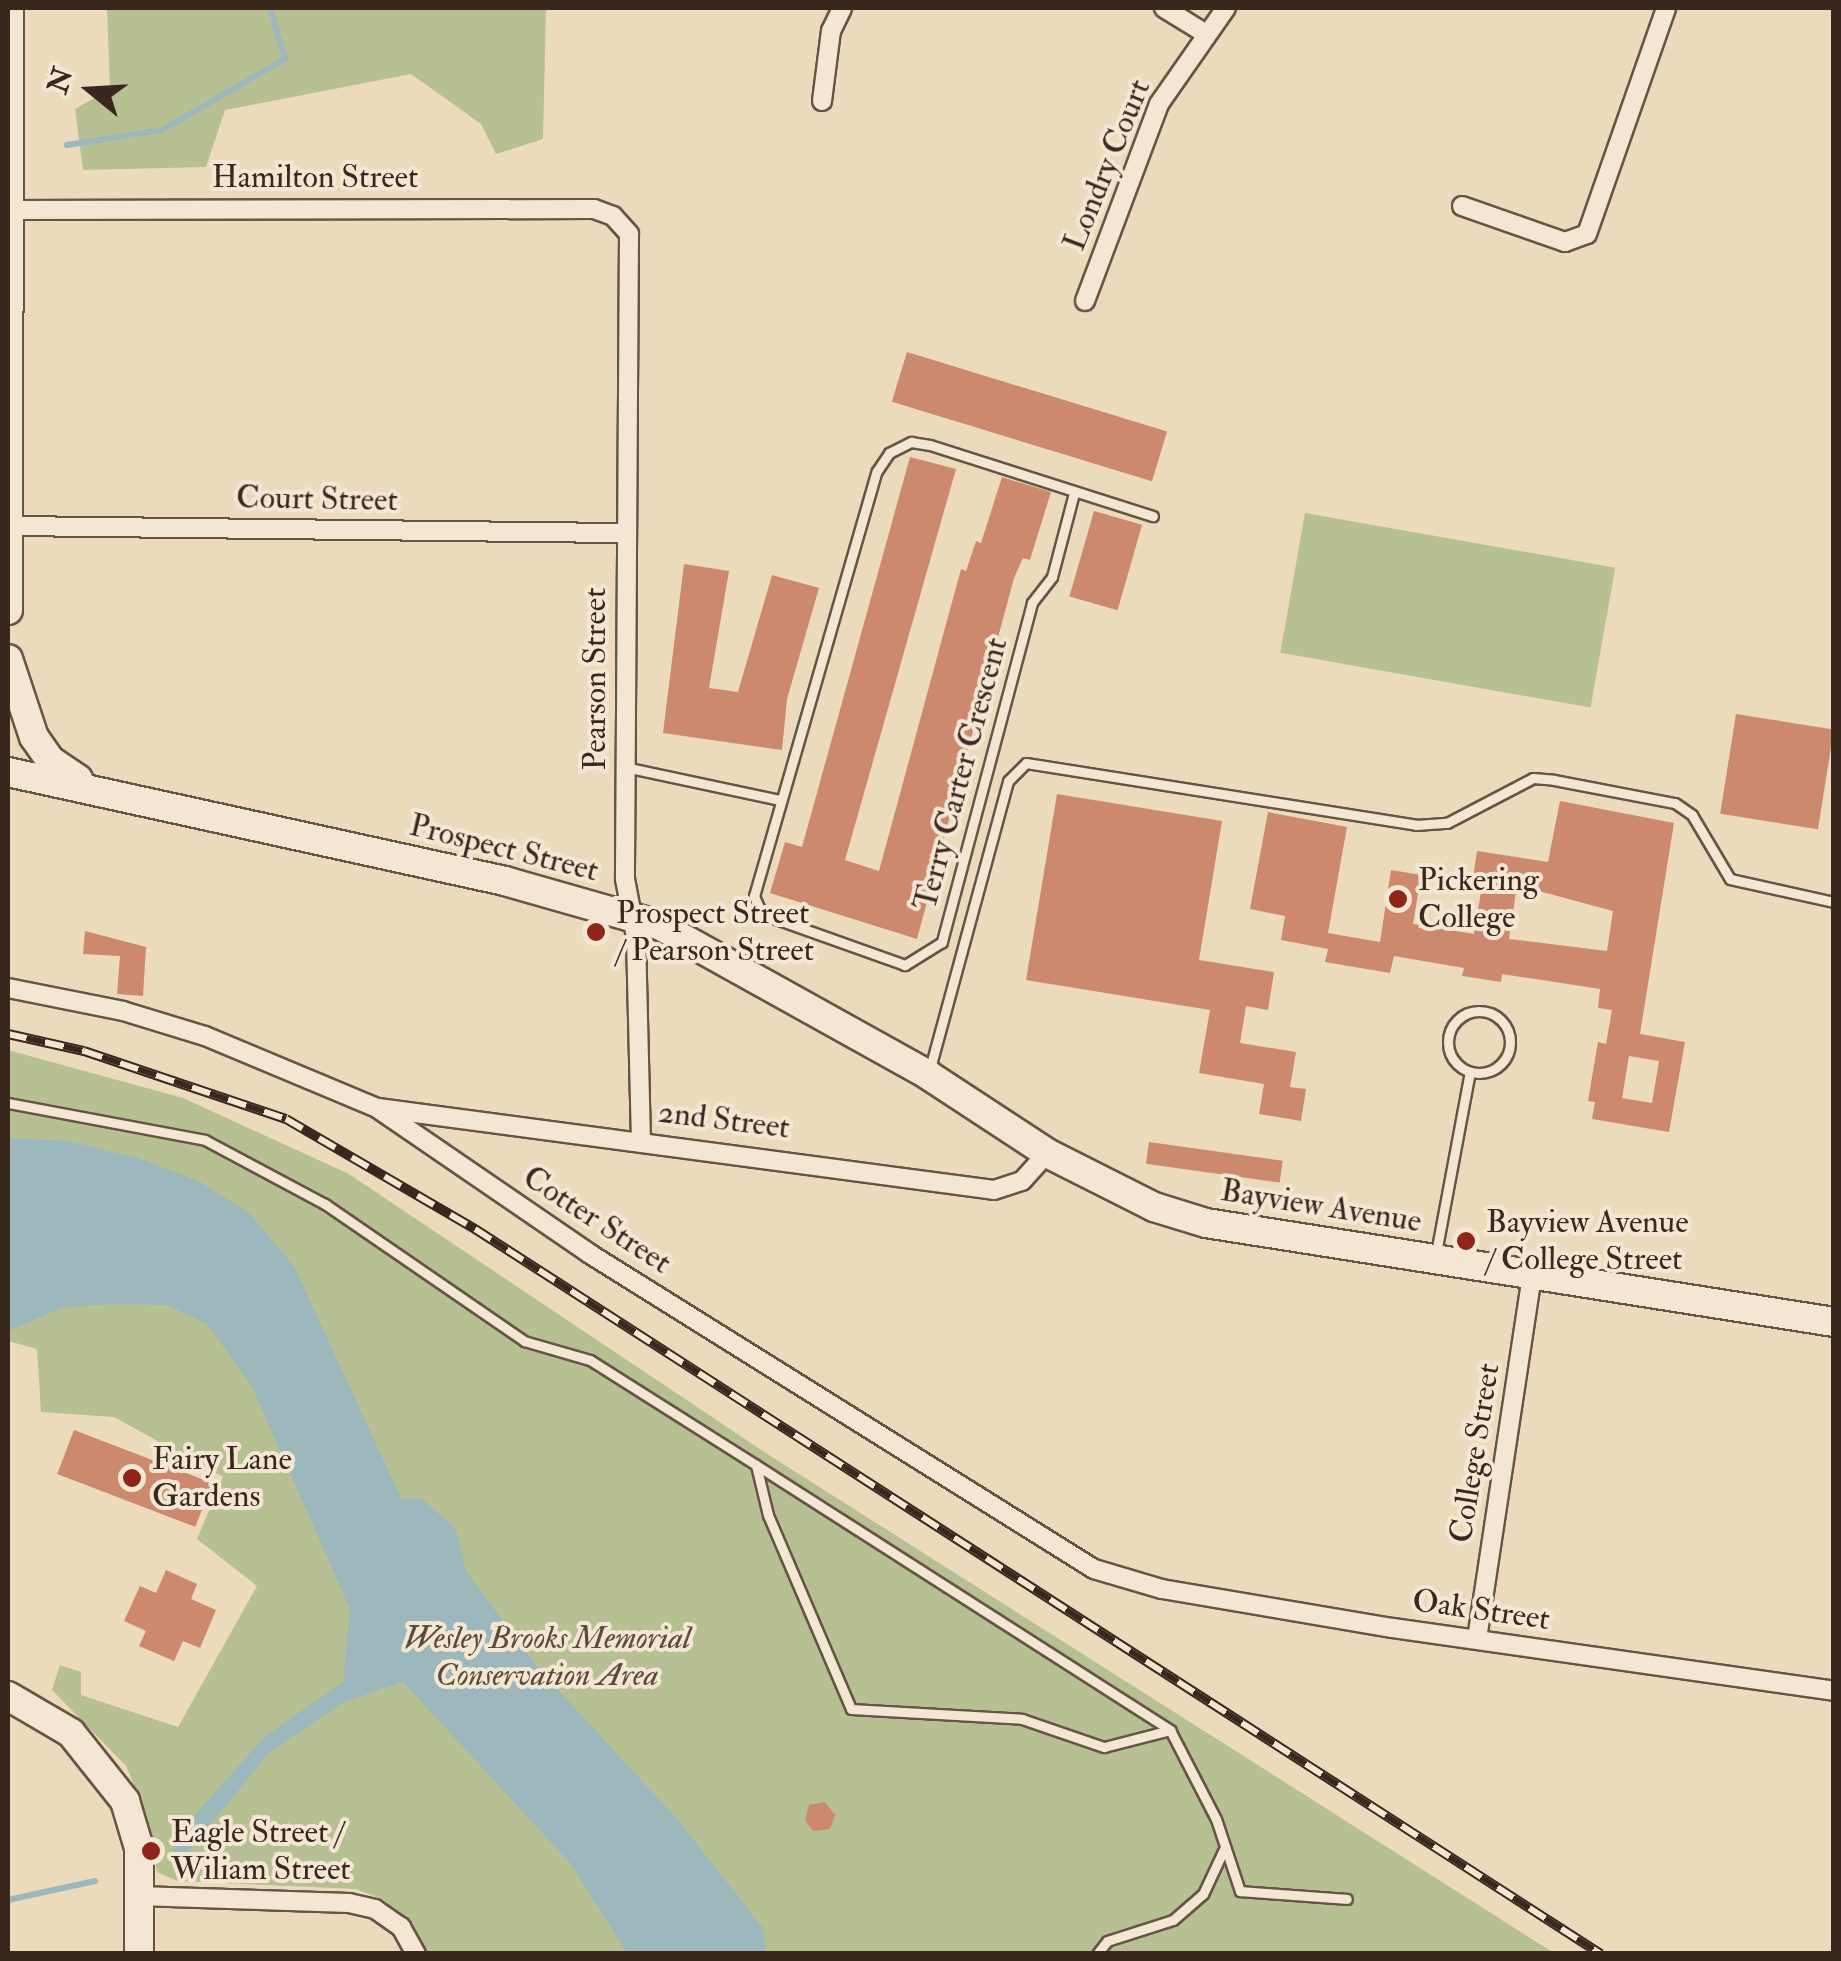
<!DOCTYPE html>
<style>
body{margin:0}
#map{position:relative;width:1841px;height:1961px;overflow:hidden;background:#ecdabd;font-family:"IM FELL Double Pica",serif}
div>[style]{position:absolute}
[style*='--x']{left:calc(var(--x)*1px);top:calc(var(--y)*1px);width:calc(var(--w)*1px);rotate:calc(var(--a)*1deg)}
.green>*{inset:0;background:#b7c092;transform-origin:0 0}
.water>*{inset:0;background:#9db8bc}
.stream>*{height:6px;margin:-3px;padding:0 3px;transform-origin:3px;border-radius:3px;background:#9db8bc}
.building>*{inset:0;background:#cd896e;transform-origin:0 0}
.roads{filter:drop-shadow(2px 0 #665445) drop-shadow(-2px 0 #665445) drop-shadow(0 2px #665445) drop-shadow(0 -2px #665445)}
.service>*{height:9px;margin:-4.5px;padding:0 4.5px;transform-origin:4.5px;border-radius:4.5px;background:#f3e7d4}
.service>.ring{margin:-4.5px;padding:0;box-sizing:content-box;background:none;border:9px solid #f3e7d4;border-radius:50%}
.minor>*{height:18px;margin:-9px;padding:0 9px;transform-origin:9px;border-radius:9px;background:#f3e7d4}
.secondary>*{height:28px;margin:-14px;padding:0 14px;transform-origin:14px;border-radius:14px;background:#f3e7d4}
.rail>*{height:10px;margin-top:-5px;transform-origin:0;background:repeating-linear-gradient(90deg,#f3e7d4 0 19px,#3a271d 0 38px);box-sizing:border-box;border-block:2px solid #3a271d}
.dots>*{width:28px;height:28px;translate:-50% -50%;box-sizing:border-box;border:5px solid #f3e7d4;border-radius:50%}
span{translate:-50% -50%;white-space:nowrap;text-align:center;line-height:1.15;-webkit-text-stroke:8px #f3e7d4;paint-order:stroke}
.street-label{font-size:32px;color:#3a271d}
.poi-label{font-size:32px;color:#3a271d}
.left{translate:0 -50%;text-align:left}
.park-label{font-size:32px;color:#594d3a;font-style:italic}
.frame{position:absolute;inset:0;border:10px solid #3a271d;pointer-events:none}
.north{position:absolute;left:40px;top:40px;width:100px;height:100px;-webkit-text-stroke:8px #f3e7d4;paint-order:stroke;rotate:288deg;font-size:28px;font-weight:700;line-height:40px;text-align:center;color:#3a271d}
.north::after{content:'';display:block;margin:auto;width:35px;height:45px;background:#3a271d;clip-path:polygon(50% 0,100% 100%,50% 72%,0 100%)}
</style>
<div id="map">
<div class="green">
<div style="clip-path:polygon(107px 8px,546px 8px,543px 139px,496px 154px,481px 124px,411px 74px,225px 110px,206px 167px,83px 170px,75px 109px,110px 89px)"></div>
<div style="left:1305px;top:513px;width:315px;height:142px;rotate:10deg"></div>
<div style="clip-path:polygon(8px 1050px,183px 1098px,349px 1174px,769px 1455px,1554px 1953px,423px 1953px,412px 1927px,384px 1900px,356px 1889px,177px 1881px,157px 1872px,147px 1816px,126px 1766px,52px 1690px,60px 1665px,81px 1672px,81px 1695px,178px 1727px,257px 1586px,197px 1539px,223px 1477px,114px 1417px,41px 1412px,37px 1349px,8px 1341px)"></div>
</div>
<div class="water">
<div style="clip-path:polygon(8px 1138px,69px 1141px,138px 1158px,199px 1181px,249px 1213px,294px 1266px,401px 1498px,422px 1499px,456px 1529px,466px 1571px,538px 1668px,678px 1820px,763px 1928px,766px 1953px,627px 1953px,570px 1863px,403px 1682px,344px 1702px,268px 1754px,180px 1862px,169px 1860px,184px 1827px,265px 1736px,343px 1682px,350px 1609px,251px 1385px,207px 1324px,167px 1305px,113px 1304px,62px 1308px,8px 1331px)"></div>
</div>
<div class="stream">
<div style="--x:67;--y:145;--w:96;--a:-9"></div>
<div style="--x:162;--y:130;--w:142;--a:-30"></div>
<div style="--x:285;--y:59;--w:53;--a:-106.4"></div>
<div style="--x:8;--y:1900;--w:89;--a:-12.3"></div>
</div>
<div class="building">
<div style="left:907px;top:352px;width:272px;height:52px;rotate:17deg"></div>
<div style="clip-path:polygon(910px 457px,956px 469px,845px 860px,879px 871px,961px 569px,966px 571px,976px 541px,981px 543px,1002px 477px,1051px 492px,1030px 560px,1023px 558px,1014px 578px,917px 939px,770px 893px,785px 842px,802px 847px)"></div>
<div style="left:1094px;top:511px;width:50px;height:89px;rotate:16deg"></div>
<div style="clip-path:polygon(684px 564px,729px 571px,709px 688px,738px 692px,772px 575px,819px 588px,787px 699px,782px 750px,663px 733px)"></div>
<div style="left:1736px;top:714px;width:99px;height:101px;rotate:9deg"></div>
<div style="clip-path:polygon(1057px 794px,1222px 821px,1199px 960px,1274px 972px,1268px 1010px,1246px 1006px,1240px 1043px,1296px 1052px,1290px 1087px,1306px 1089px,1301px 1121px,1259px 1114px,1264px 1084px,1199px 1073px,1210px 1010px,1026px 980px)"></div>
<div style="clip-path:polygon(evenodd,1560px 801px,1674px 823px,1640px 1034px,1685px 1042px,1669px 1132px,1592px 1119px,1595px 1102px,1588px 1101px,1598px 1042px,1606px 1044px,1612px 1010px,1598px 1008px,1600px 989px,1502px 974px,1501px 982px,1462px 976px,1464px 968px,1394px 956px,1390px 973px,1325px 962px,1328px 949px,1281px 940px,1285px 916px,1250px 909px,1268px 812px,1347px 827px,1328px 933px,1380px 942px,1391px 870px,1421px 875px,1413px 924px,1474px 934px,1483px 880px,1473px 878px,1477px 851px,1548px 862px,1560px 801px,1517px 885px,1613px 911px,1607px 951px,1509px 939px,1517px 885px,1560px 801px,1629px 1056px,1659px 1061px,1652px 1103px,1622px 1098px,1629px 1056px)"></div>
<div style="clip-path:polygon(85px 931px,146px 947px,143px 996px,117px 994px,120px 956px,83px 954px)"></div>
<div style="left:1149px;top:1142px;width:135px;height:22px;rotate:8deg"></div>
<div style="left:74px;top:1430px;width:148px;height:47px;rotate:21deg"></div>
<div style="clip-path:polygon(166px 1570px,197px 1584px,191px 1599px,216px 1610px,200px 1648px,183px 1641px,174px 1661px,139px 1646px,146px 1631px,124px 1621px,140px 1586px,156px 1593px)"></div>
<div style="clip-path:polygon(825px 1802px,835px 1815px,830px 1829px,813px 1831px,805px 1820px,809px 1805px)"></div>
</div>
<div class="roads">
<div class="service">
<div style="--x:1074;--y:493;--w:87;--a:104.7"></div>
<div style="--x:1052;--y:577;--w:33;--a:128"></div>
<div style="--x:1032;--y:603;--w:351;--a:104.9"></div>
<div style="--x:942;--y:942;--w:44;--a:148.1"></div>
<div style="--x:905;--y:965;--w:152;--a:-160.4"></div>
<div style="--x:762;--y:914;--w:20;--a:-114"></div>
<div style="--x:754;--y:896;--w:442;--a:-73.9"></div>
<div style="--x:877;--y:471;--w:22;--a:-56"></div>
<div style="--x:889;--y:453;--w:25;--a:-27"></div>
<div style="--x:911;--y:442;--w:19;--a:9"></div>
<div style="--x:930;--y:445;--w:234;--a:17.7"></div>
<div style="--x:625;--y:767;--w:158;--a:12"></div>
<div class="ring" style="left:1448px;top:1011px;width:53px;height:53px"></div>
<div style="--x:929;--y:1072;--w:302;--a:-74.8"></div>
<div style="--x:1008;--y:781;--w:25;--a:-45"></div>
<div style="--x:1026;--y:763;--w:395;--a:9"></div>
<div style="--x:1416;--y:825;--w:31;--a:-4"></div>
<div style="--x:1447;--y:823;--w:97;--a:-27.6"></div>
<div style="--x:1533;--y:778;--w:21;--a:5"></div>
<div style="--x:1554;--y:780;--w:123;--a:10.8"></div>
<div style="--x:1675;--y:803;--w:21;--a:35"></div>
<div style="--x:1692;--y:815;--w:74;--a:59.3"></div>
<div style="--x:1730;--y:879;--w:107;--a:12.5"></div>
<div style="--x:8;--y:1103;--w:200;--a:10.6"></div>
<div style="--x:205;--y:1140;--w:136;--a:28.1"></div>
<div style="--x:325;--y:1204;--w:242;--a:34.5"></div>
<div style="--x:524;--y:1341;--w:69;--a:16.1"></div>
<div style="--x:590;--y:1360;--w:196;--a:32.3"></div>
<div style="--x:756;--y:1465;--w:51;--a:76.5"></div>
<div style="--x:768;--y:1515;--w:211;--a:66.8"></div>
<div style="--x:851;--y:1709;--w:171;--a:3.3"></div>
<div style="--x:1022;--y:1719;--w:87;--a:18.9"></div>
<div style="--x:1104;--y:1747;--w:68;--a:-14.4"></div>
<div style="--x:1170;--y:1730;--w:100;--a:62.7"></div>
<div style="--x:1216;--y:1819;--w:76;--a:71.6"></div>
<div style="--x:1240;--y:1891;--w:107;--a:4.3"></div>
<div style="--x:1436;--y:1253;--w:184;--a:-79.4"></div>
<div style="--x:756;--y:1465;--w:492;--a:32.6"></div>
<div style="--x:1097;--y:1954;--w:16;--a:-52"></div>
<div style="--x:1107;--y:1941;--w:69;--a:-17.7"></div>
<div style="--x:1173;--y:1920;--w:40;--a:-41"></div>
<div style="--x:1203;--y:1894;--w:52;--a:-64.9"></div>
</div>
<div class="minor">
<div style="--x:1164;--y:8;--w:46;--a:31.6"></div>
<div style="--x:822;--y:101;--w:71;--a:-82.7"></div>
<div style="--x:831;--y:31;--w:25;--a:-64"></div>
<div style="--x:1462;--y:206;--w:109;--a:19.3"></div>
<div style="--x:1565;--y:242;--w:23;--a:-20"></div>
<div style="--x:1587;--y:234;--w:239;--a:-70.7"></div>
<div style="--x:8;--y:210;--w:586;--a:-0.1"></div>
<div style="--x:594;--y:209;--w:20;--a:20"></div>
<div style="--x:613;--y:216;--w:24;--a:48"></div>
<div style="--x:629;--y:234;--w:645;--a:90.36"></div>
<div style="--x:625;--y:879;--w:59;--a:79.3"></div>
<div style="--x:636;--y:937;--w:203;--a:88.6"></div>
<div style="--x:1085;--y:301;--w:210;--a:-69.4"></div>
<div style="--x:1159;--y:104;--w:117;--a:-55.1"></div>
<div style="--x:11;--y:526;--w:612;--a:0.66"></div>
<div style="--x:8;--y:988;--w:117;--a:11.3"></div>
<div style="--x:123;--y:1011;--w:86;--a:17"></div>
<div style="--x:205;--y:1036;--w:186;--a:22.7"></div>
<div style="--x:377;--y:1108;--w:258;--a:34.4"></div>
<div style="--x:590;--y:1254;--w:594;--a:32.01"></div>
<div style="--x:1094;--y:1569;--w:71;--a:16.4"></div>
<div style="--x:1162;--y:1589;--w:234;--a:9.6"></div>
<div style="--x:1393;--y:1628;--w:445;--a:8.1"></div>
<div style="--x:378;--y:1108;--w:621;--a:7.58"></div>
<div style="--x:994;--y:1190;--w:29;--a:-18"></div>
<div style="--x:1022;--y:1181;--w:38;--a:-48"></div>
<div style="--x:1477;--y:1639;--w:367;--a:-81.4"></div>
<div style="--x:139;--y:1896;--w:210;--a:1.9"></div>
<div style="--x:349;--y:1903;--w:27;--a:13"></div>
<div style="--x:375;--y:1909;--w:32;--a:35"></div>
<div style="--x:401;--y:1927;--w:31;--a:61"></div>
</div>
<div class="secondary">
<div style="--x:8;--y:610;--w:602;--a:-89.9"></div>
<div style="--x:8;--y:659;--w:82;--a:71.6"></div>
<div style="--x:34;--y:737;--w:28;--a:55"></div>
<div style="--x:50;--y:760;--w:34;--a:34"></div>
<div style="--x:8;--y:772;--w:509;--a:12.37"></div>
<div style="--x:505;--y:881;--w:160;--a:15.9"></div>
<div style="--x:659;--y:925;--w:308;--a:29.1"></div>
<div style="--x:928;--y:1075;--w:142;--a:33.2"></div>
<div style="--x:1047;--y:1153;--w:120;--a:26.8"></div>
<div style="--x:1154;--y:1207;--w:54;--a:17.1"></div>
<div style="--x:1206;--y:1223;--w:636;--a:8.96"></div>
<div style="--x:8;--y:1696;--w:73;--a:30.4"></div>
<div style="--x:71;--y:1733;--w:87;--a:51.5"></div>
<div style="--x:125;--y:1801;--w:49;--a:73.4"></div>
<div style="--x:139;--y:1848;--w:106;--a:90"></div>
</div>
</div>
<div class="rail">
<div style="--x:8;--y:1034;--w:78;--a:12.6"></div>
<div style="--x:84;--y:1051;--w:213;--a:18.6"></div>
<div style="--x:286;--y:1119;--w:219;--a:30.2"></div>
<div style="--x:475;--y:1229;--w:1339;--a:32.78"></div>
</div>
<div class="dots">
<div style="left:1398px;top:899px;background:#8f2418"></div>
<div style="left:596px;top:932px;background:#8f2418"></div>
<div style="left:1466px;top:1241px;background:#8f2418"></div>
<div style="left:132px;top:1478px;background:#8f2418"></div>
<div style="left:151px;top:1851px;background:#8f2418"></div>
</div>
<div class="street-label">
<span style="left:1107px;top:165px;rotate:-68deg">Londry Court</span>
<span style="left:315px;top:177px">Hamilton Street</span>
<span style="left:317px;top:499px;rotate:1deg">Court Street</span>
<span style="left:595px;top:679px;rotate:-90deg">Pearson Street</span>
<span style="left:961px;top:774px;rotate:-75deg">Terry Carter Crescent</span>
<span style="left:504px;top:848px;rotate:14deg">Prospect Street</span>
<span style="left:724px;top:1120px;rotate:7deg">2nd Street</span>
<span style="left:1321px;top:1206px;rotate:9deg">Bayview Avenue</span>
<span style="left:597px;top:1220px;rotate:33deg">Cotter Street</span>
<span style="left:1475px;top:1453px;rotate:-81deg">College Street</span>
<span style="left:1481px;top:1610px;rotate:8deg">Oak Street</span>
</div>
<div class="poi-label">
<span class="left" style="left:1418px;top:899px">Pickering<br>College</span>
<span class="left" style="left:616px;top:932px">Prospect Street<br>/ Pearson Street</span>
<span class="left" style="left:1486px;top:1241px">Bayview Avenue<br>/ College Street</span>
<span class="left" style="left:152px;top:1478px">Fairy Lane<br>Gardens</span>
<span class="left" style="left:171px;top:1851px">Eagle Street /<br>Wiliam Street</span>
</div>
<div class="park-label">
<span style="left:547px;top:1657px">Wesley Brooks Memorial<br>Conservation Area</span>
</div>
<div class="frame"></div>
<div class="north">N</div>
</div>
